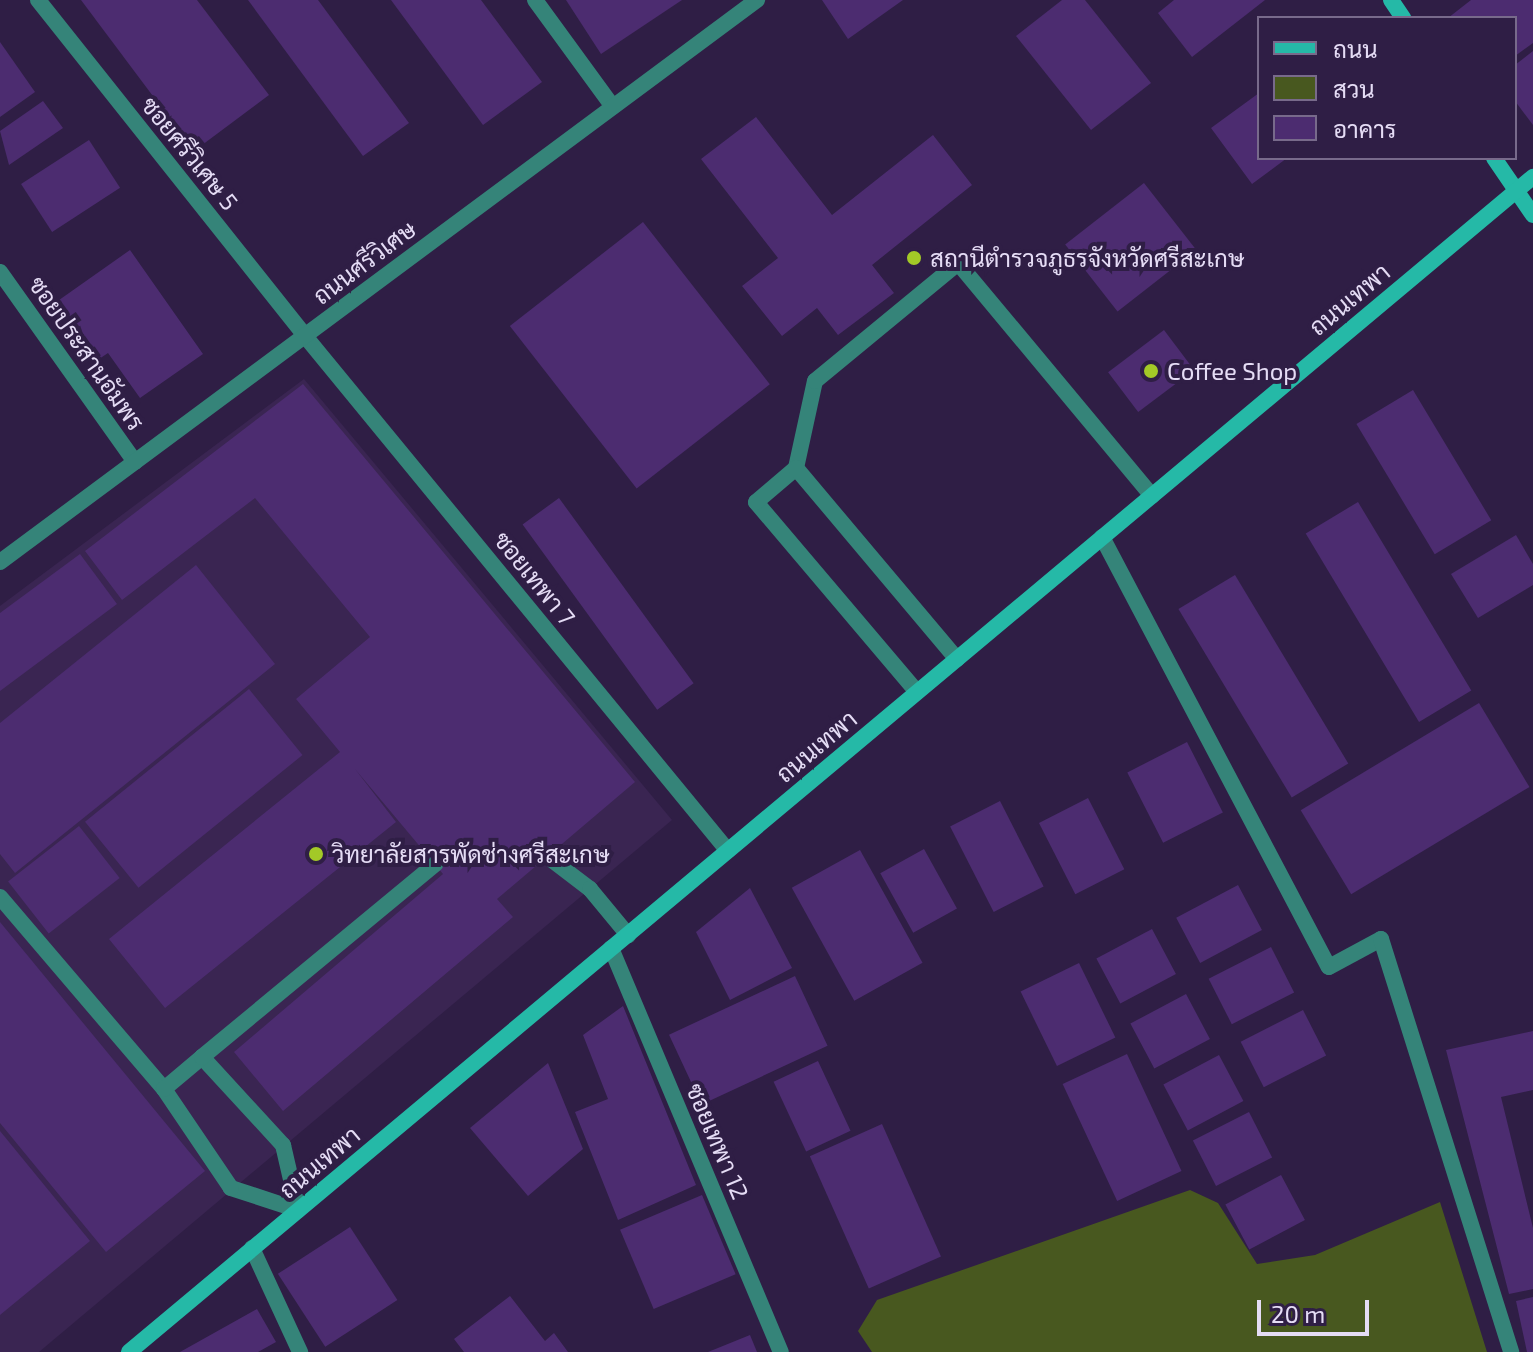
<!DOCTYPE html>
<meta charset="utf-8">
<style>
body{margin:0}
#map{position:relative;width:1533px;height:1352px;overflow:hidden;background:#2f1e45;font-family:"Exo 2",Sarabun,sans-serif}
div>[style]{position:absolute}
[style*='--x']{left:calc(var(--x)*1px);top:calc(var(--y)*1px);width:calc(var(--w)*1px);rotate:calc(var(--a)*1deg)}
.built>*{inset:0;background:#3a2552}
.green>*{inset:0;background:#48581f}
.building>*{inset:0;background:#4c2c70;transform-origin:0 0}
.lane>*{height:16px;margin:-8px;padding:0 8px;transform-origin:8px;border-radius:8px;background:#358479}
.street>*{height:16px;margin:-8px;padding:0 8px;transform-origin:8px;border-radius:8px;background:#358479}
.secondary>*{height:16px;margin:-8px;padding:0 8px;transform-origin:8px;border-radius:8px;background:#25b9a7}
.dots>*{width:22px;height:22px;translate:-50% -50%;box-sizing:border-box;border:4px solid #2f1e45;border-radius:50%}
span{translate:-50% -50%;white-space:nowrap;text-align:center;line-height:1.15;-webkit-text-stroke:8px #2f1e45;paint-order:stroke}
.street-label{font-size:24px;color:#e5dcf5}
.poi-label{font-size:24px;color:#e5dcf5}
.left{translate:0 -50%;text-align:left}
.legend{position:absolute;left:1257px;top:16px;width:260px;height:144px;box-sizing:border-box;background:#2f1e45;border:2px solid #786a8b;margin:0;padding:10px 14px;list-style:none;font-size:24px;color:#e5dcf5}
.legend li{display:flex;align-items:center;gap:16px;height:40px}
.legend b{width:40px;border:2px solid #786a8b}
.scale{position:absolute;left:1257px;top:1300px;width:112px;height:36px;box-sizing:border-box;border:4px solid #e5dcf5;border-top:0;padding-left:10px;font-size:24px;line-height:28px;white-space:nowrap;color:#e5dcf5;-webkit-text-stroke:6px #2f1e45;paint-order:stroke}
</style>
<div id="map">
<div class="built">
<div style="clip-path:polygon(304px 379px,672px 820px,39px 1352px,0 1352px,0 606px)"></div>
</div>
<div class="green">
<div style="clip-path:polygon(1190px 1190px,1218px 1203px,1257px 1264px,1315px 1255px,1440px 1202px,1487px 1352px,872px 1352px,858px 1331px,877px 1300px)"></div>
</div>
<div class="building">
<div style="clip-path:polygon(81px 0,197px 0,269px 95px,194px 151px)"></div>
<div style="clip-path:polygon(248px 0,318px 0,409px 123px,363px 156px)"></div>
<div style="clip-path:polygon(391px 0,481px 0,542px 82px,483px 125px)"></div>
<div style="clip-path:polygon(566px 0,682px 0,601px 54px)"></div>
<div style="clip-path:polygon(822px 0,903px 0,848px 39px)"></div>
<div style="clip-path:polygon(1062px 0,1085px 0,1151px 83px,1091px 130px,1016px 36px)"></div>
<div style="clip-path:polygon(1174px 0,1265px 0,1192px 57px,1158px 13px)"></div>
<div style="clip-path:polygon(1471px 0,1533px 0,1533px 43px,1515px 56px,1515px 18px,1448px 18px)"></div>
<div style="clip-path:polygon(0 42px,35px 92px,0 117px)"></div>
<div style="clip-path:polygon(1533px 51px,1533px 125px,1515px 101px,1515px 65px)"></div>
<div style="clip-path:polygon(1259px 93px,1259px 158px,1287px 158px,1252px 184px,1211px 128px)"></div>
<div style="clip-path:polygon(43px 101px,63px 128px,9px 165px,0 131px)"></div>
<div style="clip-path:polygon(756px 117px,832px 215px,933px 135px,972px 185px,872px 265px,894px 293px,838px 335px,817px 308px,782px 336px,742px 286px,778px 258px,701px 159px)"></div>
<div style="left:89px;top:140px;width:57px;height:81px;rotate:57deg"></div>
<div style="left:1144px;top:183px;width:85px;height:100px;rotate:52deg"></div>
<div style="left:643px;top:222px;width:206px;height:169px;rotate:52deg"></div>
<div style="clip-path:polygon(130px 250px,203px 354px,140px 398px,108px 353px,93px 363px,52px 305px)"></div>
<div style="left:1164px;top:330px;width:50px;height:70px;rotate:53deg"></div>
<div style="clip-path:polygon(303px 384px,635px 782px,497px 899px,513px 917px,283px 1111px,234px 1052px,443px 874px,355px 769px,396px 822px,165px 1008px,109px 939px,340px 752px,296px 699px,370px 637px,255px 498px,122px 600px,85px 551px)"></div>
<div style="left:1413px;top:390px;width:152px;height:66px;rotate:59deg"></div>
<div style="left:559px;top:498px;width:229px;height:45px;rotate:54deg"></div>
<div style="left:1358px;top:502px;width:220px;height:61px;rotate:59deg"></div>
<div style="clip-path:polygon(1516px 535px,1533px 564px,1533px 585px,1478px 618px,1451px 574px)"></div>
<div style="clip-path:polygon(80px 554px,117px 604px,0 691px,0 613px)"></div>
<div style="clip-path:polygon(196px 565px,275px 664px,15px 873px,0 854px,0 723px)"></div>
<div style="left:1235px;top:575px;width:220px;height:66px;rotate:59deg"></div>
<div style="left:249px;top:689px;width:85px;height:211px;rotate:51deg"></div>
<div style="left:1479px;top:703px;width:98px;height:208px;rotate:59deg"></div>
<div style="left:1187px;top:742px;width:79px;height:67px;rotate:63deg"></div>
<div style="left:1088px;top:798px;width:80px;height:55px;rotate:63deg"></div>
<div style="left:1000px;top:801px;width:96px;height:56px;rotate:63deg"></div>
<div style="left:79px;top:826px;width:66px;height:90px;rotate:52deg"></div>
<div style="left:924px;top:849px;width:68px;height:50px;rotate:61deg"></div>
<div style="left:860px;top:850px;width:129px;height:78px;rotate:61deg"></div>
<div style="left:1238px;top:885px;width:51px;height:70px;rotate:62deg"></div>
<div style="clip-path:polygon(750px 888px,792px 968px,730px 1000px,696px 932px)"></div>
<div style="clip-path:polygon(0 922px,205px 1171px,106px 1252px,0 1123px)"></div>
<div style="left:1152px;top:929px;width:51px;height:63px;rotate:62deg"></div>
<div style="left:1271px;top:947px;width:51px;height:70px;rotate:63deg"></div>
<div style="left:1079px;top:963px;width:83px;height:65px;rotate:64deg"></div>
<div style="left:795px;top:976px;width:77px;height:139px;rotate:65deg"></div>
<div style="left:1186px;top:994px;width:51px;height:63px;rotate:62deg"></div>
<div style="clip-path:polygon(623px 1006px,696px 1185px,618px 1220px,575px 1112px,608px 1099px,583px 1035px)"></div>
<div style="left:1303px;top:1010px;width:51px;height:70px;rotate:63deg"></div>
<div style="clip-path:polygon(1533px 1031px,1533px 1090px,1501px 1097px,1533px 1228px,1533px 1289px,1509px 1294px,1446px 1050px)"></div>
<div style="left:1127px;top:1054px;width:129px;height:71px;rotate:65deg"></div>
<div style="left:1219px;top:1055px;width:52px;height:63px;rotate:62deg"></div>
<div style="left:818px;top:1061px;width:77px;height:49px;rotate:65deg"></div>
<div style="clip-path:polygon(548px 1063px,583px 1149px,528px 1196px,470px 1128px)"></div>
<div style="left:1249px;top:1112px;width:51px;height:63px;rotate:63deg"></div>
<div style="left:882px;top:1124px;width:145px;height:79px;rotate:66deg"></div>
<div style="clip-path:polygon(0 1131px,90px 1241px,0 1315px)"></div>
<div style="left:1281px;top:1175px;width:51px;height:63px;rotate:62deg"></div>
<div style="left:702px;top:1195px;width:86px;height:89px;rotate:67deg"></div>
<div style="left:350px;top:1227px;width:87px;height:86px;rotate:57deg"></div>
<div style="clip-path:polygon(510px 1296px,545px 1341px,554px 1333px,568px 1352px,464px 1352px,454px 1339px)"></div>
<div style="clip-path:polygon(1533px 1297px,1533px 1352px,1527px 1352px,1516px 1301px)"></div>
<div style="clip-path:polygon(257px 1309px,276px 1342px,258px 1352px,180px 1352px)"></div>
<div style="clip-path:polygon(750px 1335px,757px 1352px,708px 1352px)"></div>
</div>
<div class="lane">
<div style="--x:535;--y:0;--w:132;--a:53.9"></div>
<div style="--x:305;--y:336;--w:666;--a:50.6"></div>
<div style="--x:796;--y:468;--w:89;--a:-77.7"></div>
<div style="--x:815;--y:381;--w:185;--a:-39.5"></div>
<div style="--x:958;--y:263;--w:303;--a:50.2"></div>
<div style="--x:1102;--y:537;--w:486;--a:62.2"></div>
<div style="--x:1329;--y:967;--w:59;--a:-28.3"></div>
<div style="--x:1381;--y:939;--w:433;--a:72.5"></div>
<div style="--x:917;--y:692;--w:249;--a:-130.3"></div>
<div style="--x:756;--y:502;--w:52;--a:-40.4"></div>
<div style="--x:796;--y:468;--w:250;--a:49.9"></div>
<div style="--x:548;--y:857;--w:53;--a:37.3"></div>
<div style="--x:590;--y:889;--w:60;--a:50.4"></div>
<div style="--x:0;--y:897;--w:253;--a:49.5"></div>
<div style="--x:611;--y:948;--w:438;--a:67.2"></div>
<div style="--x:202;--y:1057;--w:120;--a:47.4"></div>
<div style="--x:283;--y:1145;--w:67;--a:77"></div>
<div style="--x:298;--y:1210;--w:71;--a:-161.8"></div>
<div style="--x:231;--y:1188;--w:120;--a:-124.1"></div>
<div style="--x:164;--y:1089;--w:50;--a:-40.1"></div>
<div style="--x:202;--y:1057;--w:303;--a:-39.6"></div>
<div style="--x:252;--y:1248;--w:115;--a:65.2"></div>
</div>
<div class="street">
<div style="--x:38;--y:0;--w:429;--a:51.5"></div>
<div style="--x:0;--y:272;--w:233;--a:54.6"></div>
<div style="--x:0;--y:562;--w:943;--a:-36.59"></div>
</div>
<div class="secondary">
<div style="--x:1391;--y:0;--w:22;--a:56"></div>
<div style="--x:1494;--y:158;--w:69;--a:55.6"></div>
<div style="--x:129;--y:1352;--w:1831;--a:-39.93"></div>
</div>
<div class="dots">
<div style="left:914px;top:258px;background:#a3c927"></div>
<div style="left:1151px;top:371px;background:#a3c927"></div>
<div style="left:316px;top:854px;background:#a3c927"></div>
</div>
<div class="street-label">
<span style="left:190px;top:153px;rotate:51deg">ซอยศรีวิเศษ 5</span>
<span style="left:364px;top:262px;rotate:-37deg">ถนนศรีวิเศษ</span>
<span style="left:1349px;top:299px;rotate:-40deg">ถนนเทพา</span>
<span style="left:87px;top:353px;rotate:55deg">ซอยประสานอัมพร</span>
<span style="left:535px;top:578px;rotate:51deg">ซอยเทพา 7</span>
<span style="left:816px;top:746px;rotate:-40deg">ถนนเทพา</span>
<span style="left:718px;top:1141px;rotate:67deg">ซอยเทพา 12</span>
<span style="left:319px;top:1162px;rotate:-40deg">ถนนเทพา</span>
</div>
<div class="poi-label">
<span class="left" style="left:930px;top:258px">สถานีตำรวจภูธรจังหวัดศรีสะเกษ</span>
<span class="left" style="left:1167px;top:371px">Coffee Shop</span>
<span class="left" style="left:332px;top:854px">วิทยาลัยสารพัดช่างศรีสะเกษ</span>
</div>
<ul class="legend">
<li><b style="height:10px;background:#25b9a7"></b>ถนน</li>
<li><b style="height:22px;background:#48581f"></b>สวน</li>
<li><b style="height:22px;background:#4c2c70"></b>อาคาร</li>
</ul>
<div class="scale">20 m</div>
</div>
